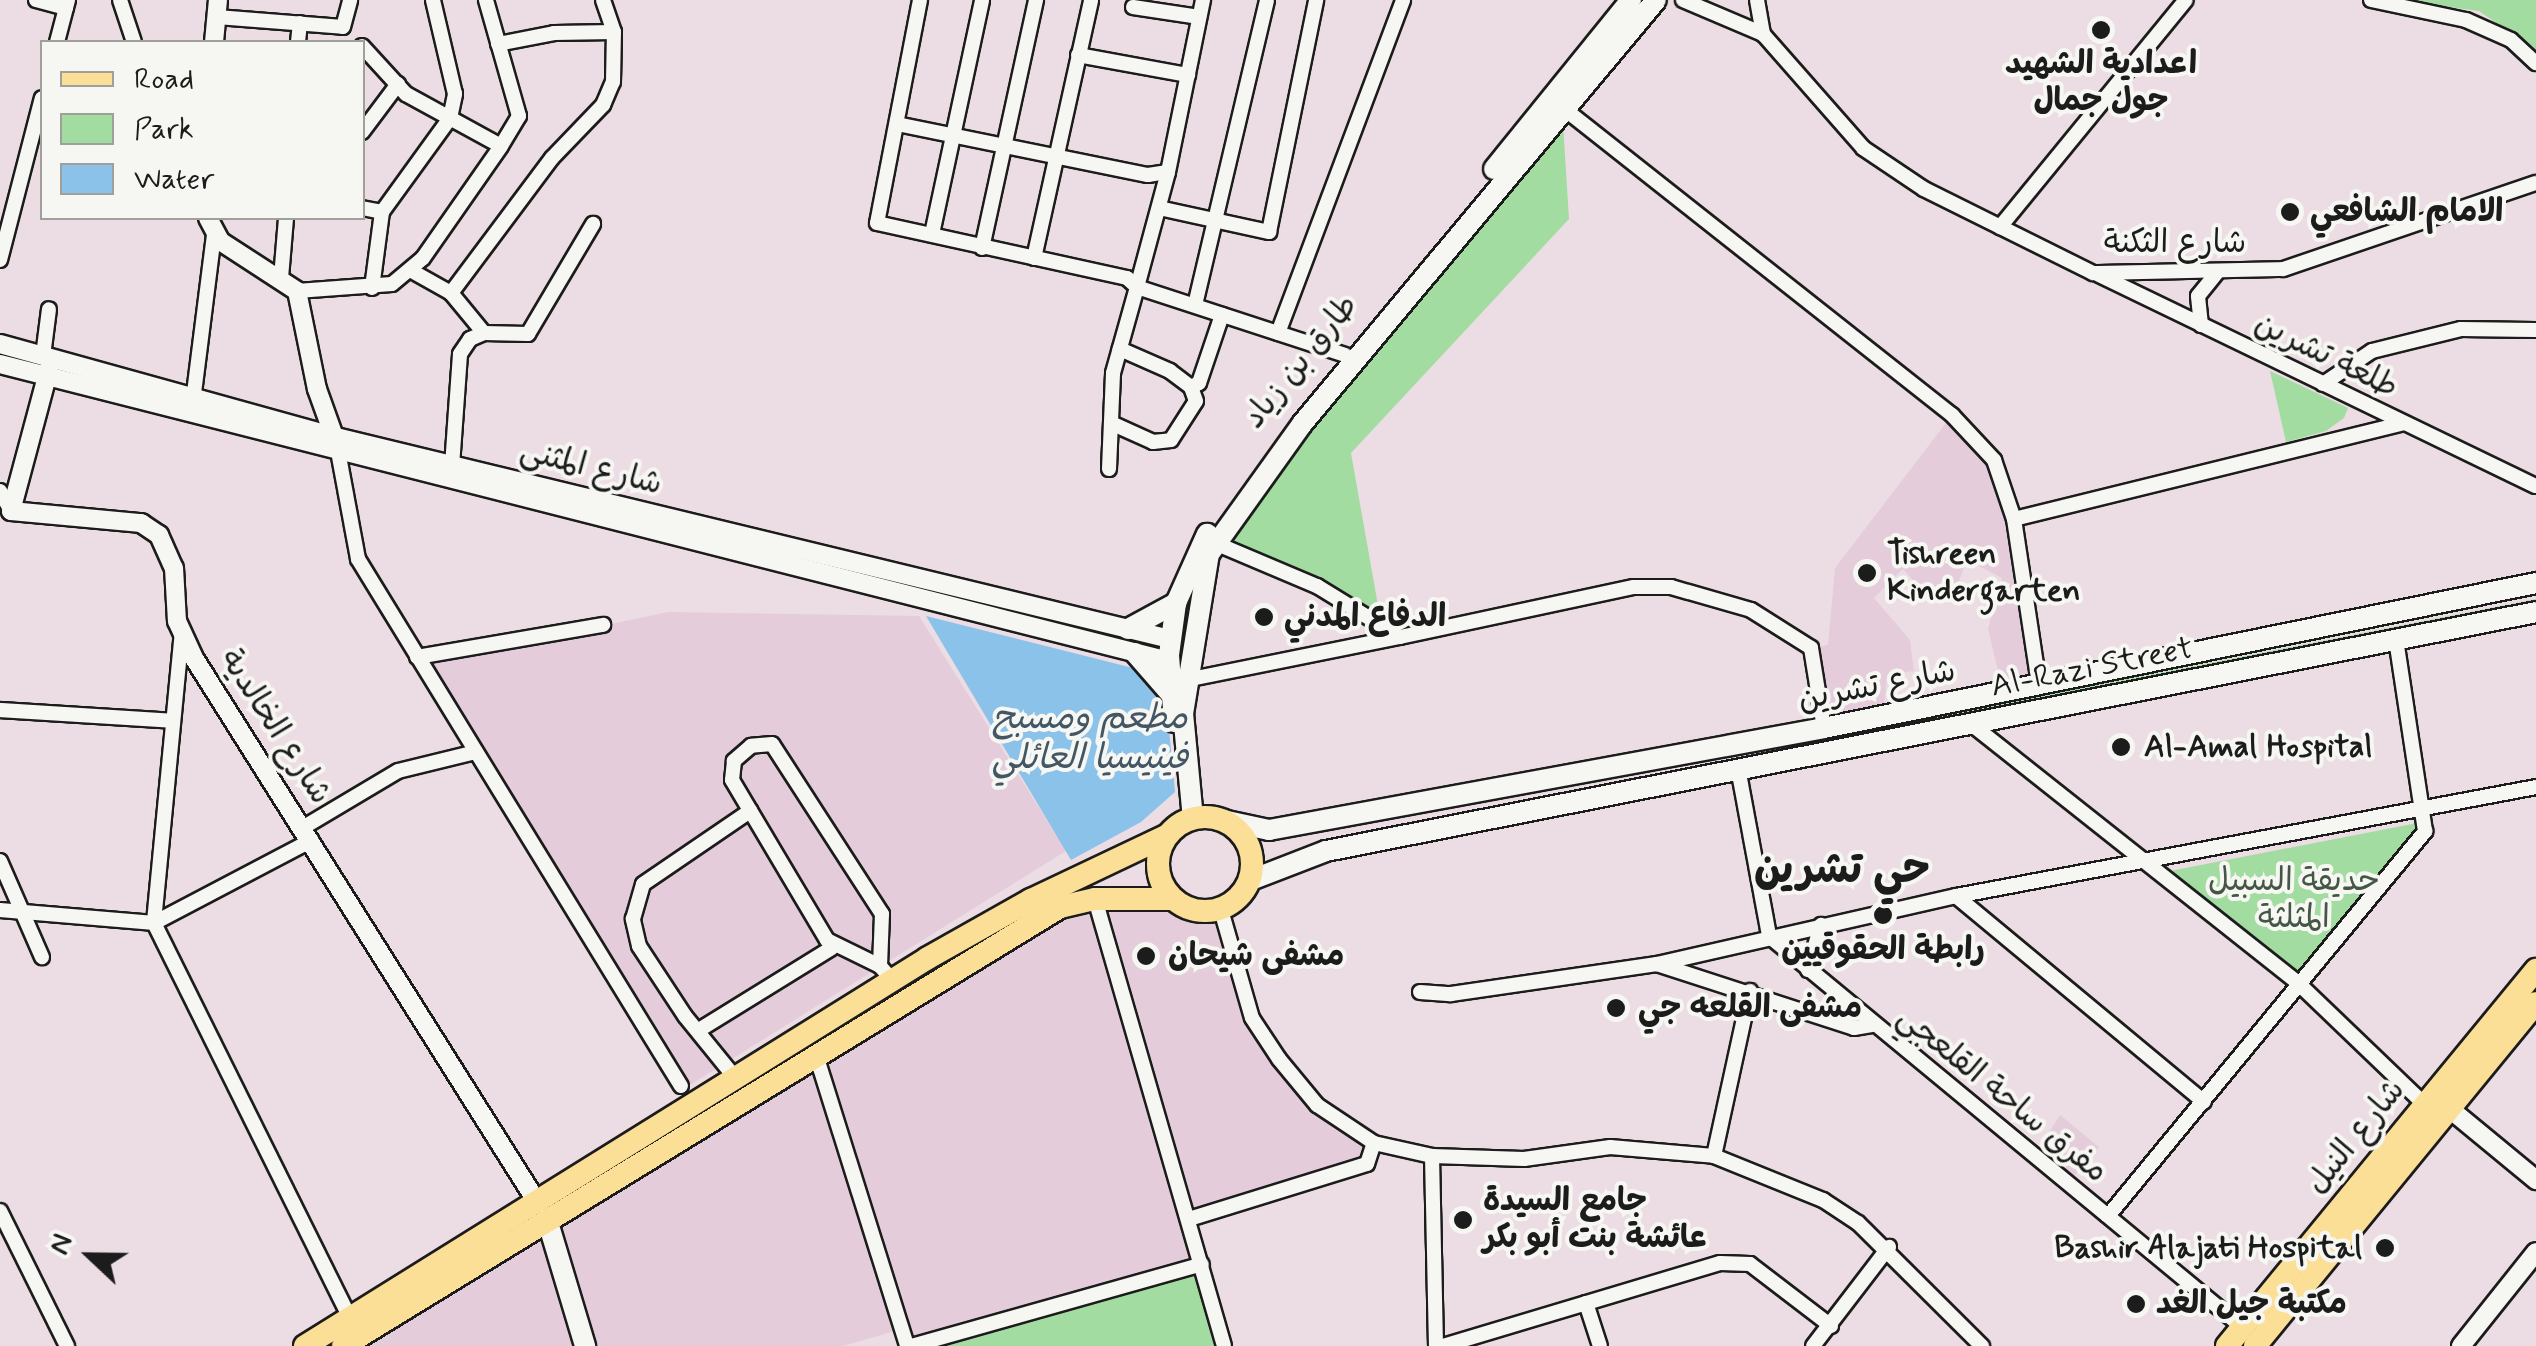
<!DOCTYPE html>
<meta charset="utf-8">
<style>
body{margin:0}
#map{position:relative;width:2536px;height:1346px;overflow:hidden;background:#ecdde4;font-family:Mynerve,"Playpen Sans Arabic",sans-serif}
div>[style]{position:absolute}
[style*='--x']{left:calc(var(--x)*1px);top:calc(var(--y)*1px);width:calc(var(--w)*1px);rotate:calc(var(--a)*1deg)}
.built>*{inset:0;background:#e4ccda}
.green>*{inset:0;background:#a3dca1}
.water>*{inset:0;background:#8bc2e9}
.roads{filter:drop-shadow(2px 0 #1c1c1c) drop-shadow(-2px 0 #1c1c1c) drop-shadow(0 2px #1c1c1c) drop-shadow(0 -2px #1c1c1c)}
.minor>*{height:14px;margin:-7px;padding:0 7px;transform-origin:7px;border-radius:7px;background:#f6f6f2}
.tertiary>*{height:18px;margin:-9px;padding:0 9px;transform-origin:9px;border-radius:9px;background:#f6f6f2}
.secondary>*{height:20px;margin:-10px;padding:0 10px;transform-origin:10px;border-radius:10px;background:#f6f6f2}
.primary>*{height:22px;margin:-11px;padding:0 11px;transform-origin:11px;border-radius:11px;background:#fbdf96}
.primary>.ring{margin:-11px;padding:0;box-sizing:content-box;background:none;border:22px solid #fbdf96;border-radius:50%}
.dots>*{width:28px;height:28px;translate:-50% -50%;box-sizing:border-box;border:5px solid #f6f6f2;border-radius:50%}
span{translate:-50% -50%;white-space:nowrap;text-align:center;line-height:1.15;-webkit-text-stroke:8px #f6f6f2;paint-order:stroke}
.poi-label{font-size:32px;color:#1c1c1c;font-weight:700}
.left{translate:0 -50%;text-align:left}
.right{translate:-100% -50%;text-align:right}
.street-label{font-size:32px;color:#1c1c1c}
.park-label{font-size:32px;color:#445644}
.water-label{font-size:35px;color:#435664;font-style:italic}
.district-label{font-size:42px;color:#1c1c1c;font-weight:700}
.legend{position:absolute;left:40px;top:40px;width:325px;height:180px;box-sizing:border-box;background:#f6f6f2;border:2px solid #9f9f9c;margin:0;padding:12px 18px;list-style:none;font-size:30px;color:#1c1c1c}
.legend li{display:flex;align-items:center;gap:20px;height:50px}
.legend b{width:50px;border:2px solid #9f9f9c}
.north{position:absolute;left:40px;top:1206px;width:100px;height:100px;-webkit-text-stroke:8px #f6f6f2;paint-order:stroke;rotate:292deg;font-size:28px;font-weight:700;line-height:40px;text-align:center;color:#1c1c1c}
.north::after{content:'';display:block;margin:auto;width:35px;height:45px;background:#1c1c1c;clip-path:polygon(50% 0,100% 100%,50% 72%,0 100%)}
</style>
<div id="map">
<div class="built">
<div style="clip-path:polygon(1952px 415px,1994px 460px,2014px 519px,2039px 684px,2003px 691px,1988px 629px,2002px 578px,1967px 560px,1952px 600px,1933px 603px,1903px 569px,1874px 598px,1910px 640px,1914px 671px,1887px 675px,1883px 716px,1824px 728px,1811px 648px,1828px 645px,1835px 568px)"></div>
<div style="clip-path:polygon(668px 612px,919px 616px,1066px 851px,690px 1085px,431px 662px)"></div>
<div style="clip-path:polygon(1172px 899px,1199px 912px,1221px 910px,1252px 1018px,1317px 1106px,1374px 1143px,1367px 1164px,1190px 1219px,1202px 1264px,911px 1346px,902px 1329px,843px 1346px,365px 1346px,554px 1232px,861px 1026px,1060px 907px)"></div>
<div style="clip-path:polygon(2060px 1115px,2099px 1147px,2071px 1180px,2063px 1174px,2067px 1165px,2043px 1142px)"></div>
</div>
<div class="green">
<div style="clip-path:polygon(2397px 0,2536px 0,2536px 50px,2479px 11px)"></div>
<div style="clip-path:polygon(1562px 107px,1569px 219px,1351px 453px,1382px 628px,1215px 543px)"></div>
<div style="clip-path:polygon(2270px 371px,2348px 408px,2344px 418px,2326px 431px,2286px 442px)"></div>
<div style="clip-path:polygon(2536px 599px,2536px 605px,1896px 732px,1893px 725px)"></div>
<div style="clip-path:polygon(2433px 820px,2302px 974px,2170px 871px)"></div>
<div style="clip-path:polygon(1202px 1264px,1224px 1346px,911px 1346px)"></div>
</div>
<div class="water">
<div style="clip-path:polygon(926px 616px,1141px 670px,1166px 698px,1175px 792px,1141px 822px,1071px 860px)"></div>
</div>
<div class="roads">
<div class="minor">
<div style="--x:36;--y:0;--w:31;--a:15"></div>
<div style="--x:120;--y:0;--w:44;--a:71.6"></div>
<div style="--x:920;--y:0;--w:227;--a:100.9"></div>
<div style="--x:877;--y:223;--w:256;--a:12.4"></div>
<div style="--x:1127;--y:278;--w:13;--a:42"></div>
<div style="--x:1137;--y:287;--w:119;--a:-74.9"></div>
<div style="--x:1683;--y:0;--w:87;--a:23"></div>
<div style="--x:1763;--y:34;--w:152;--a:48.7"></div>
<div style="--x:1863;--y:148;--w:73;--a:33.9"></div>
<div style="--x:1924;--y:189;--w:189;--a:26.4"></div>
<div style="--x:2093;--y:273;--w:190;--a:-1.2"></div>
<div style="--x:2283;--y:269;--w:267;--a:-18.8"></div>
<div style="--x:1757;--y:0;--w:35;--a:80"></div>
<div style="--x:2371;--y:0;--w:97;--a:11.9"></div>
<div style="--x:2466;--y:20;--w:49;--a:24"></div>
<div style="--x:2511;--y:40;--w:34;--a:43"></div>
<div style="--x:1133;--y:7;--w:67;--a:8.6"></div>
<div style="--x:217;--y:17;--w:126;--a:4.5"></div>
<div style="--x:343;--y:27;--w:28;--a:-75"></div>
<div style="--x:57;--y:42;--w:43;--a:-75.3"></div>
<div style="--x:298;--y:42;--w:19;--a:-84"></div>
<div style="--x:498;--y:44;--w:57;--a:-11.1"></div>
<div style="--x:554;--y:33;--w:60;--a:-1"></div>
<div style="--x:362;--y:46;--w:65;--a:47.5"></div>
<div style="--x:406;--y:94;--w:108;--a:28.7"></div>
<div style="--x:1078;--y:55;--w:112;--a:10.3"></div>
<div style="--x:1562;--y:107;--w:497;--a:38.3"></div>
<div style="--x:1952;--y:415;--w:62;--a:47"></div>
<div style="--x:1994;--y:460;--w:62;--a:71.3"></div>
<div style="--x:2014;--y:519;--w:167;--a:81.4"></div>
<div style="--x:897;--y:124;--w:256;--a:11.5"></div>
<div style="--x:1148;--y:175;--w:20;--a:-9"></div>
<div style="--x:1168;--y:172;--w:176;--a:-78.5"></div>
<div style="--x:362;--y:132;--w:60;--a:-53.1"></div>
<div style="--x:362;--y:208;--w:20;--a:11"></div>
<div style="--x:1159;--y:208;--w:113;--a:12.3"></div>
<div style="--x:1269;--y:232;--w:237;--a:-78.5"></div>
<div style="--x:2000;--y:227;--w:293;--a:-50.7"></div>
<div style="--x:932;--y:234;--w:239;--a:-77.9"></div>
<div style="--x:982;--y:248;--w:254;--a:-77.7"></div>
<div style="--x:1034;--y:258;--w:264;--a:-77.5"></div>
<div style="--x:0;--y:260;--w:167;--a:-75.5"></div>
<div style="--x:410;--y:270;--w:47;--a:29.3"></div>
<div style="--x:451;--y:293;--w:52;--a:50.5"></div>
<div style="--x:2099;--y:275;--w:485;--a:25.8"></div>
<div style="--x:281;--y:278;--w:60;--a:-85.2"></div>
<div style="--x:372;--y:288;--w:77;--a:-82.5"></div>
<div style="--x:382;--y:212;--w:116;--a:-54.1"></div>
<div style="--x:450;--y:118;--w:25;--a:-78"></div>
<div style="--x:455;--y:94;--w:97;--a:-103.2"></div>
<div style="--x:297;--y:291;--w:95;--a:-4.2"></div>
<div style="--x:392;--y:284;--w:40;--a:-40"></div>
<div style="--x:423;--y:258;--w:136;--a:-55.1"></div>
<div style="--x:501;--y:146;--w:35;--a:-59"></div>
<div style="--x:519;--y:116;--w:121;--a:-105.9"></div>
<div style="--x:451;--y:293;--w:169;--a:-53.2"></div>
<div style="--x:552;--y:158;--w:74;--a:-46.1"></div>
<div style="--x:603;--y:105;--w:25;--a:-67"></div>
<div style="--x:613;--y:82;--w:50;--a:-88.9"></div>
<div style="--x:614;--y:32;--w:34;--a:-109"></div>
<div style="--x:1195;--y:305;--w:313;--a:-76.7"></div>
<div style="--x:2201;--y:325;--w:29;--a:-96"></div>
<div style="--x:2198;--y:296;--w:32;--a:-51"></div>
<div style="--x:1278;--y:333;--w:356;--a:-69.4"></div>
<div style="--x:43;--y:356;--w:47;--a:-82.7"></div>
<div style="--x:2323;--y:384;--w:59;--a:-34"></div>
<div style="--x:2372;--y:351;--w:92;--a:-13.9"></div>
<div style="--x:2461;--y:329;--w:75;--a:0.8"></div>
<div style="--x:1191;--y:387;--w:9;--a:-27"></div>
<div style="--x:1199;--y:383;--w:72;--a:-71.3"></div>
<div style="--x:193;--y:401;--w:168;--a:-82.8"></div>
<div style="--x:1111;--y:423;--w:46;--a:24.3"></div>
<div style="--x:1153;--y:442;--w:18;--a:-6"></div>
<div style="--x:1171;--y:440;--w:46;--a:-57.3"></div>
<div style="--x:1196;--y:401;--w:15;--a:-110"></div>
<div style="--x:1191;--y:387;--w:26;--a:-143"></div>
<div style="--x:1170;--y:371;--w:55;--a:-156.3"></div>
<div style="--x:338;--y:451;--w:110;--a:79.5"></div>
<div style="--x:358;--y:559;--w:618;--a:58.5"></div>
<div style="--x:452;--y:466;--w:112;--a:-85.9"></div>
<div style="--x:460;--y:354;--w:18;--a:-56"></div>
<div style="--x:470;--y:339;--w:15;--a:-23"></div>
<div style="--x:484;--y:333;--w:44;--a:1.3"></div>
<div style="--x:528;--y:334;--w:128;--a:-59.4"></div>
<div style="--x:1109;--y:469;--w:96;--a:-87.6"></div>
<div style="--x:1113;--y:373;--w:89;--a:-74.4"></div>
<div style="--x:1137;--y:287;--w:219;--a:18.1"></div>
<div style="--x:0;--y:491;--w:23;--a:61"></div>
<div style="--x:2014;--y:519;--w:399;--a:-13.8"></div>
<div style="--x:1215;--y:543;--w:111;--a:22.9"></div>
<div style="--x:1317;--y:586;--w:97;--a:31.6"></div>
<div style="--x:1400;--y:637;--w:239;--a:-12.1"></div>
<div style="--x:1634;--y:587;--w:37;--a:0"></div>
<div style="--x:1671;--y:587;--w:83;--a:16"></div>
<div style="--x:1751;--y:610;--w:71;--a:32.3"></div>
<div style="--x:1811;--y:648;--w:81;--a:80.8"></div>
<div style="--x:182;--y:631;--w:293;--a:95.5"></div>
<div style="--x:154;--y:923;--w:441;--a:63.6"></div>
<div style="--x:417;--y:657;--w:189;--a:-9.8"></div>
<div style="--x:1186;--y:680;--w:218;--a:-11.4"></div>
<div style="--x:0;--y:710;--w:173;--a:3.6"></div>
<div style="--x:1970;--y:723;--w:421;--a:38.4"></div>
<div style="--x:2300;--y:985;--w:172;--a:43.8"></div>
<div style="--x:1738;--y:768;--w:171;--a:79.5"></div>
<div style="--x:1769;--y:936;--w:614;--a:39.58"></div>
<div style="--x:304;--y:827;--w:109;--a:-30.8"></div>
<div style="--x:398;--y:771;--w:80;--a:-13.7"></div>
<div style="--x:0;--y:861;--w:105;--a:66.4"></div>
<div style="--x:1956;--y:896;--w:322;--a:39.7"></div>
<div style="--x:1095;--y:899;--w:465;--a:73.9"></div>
<div style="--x:0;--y:910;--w:155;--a:4.8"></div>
<div style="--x:154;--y:923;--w:178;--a:-27.7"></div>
<div style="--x:1221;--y:910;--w:112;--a:74"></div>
<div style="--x:1252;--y:1018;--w:49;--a:56.6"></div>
<div style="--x:1279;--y:1059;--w:60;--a:50.4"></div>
<div style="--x:1317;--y:1105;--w:69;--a:33.7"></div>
<div style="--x:1374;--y:1143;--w:59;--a:12.6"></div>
<div style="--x:1432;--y:1156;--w:92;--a:1.9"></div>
<div style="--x:1524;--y:1159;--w:87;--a:-7.9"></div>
<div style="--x:1610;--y:1147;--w:104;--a:4.9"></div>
<div style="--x:1714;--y:1156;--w:118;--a:22"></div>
<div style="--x:1823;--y:1200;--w:42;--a:33.3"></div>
<div style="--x:1858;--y:1223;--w:175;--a:44.8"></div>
<div style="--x:1657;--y:964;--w:207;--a:18"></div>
<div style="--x:1854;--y:1028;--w:18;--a:-9"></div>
<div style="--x:880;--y:966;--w:52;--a:-87.8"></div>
<div style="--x:882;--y:914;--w:202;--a:-122.9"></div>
<div style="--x:772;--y:744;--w:21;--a:175"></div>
<div style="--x:751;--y:746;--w:23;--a:139"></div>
<div style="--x:734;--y:761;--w:19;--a:96"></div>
<div style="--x:732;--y:780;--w:186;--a:59.3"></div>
<div style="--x:827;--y:940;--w:59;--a:26.1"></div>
<div style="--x:880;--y:966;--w:18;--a:49"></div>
<div style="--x:1808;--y:970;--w:47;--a:-73.9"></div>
<div style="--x:1420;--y:992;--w:31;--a:4"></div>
<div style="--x:1451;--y:994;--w:208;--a:-8.3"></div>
<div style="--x:1657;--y:964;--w:307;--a:-12.8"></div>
<div style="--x:1956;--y:896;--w:590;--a:-10.64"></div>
<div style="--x:699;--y:1030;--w:156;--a:-31.7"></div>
<div style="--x:816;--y:1055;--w:305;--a:72.6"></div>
<div style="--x:737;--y:1080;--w:82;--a:-129.1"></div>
<div style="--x:685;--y:1016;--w:84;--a:-123.3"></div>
<div style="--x:639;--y:946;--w:28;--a:-103"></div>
<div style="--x:633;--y:919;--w:36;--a:-74"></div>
<div style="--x:643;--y:884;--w:130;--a:-34.3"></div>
<div style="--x:1432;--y:1156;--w:190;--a:88.8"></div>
<div style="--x:1714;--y:1156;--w:169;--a:-77.7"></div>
<div style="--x:0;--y:1211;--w:151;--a:63.6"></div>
<div style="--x:2108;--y:1216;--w:499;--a:-50.5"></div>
<div style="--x:2425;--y:831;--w:194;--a:-98.6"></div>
<div style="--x:1189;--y:1219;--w:186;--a:-17.2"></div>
<div style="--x:1367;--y:1164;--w:22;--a:-72"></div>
<div style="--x:1586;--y:1303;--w:45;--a:72"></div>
<div style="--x:911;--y:1346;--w:302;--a:-15.7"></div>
<div style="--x:1443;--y:1346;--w:289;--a:-16.7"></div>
<div style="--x:1720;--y:1263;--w:30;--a:2"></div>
<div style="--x:1750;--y:1264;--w:102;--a:37.4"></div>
<div style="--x:1813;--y:1346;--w:125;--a:-52.5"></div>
</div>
<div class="tertiary">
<div style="--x:214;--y:42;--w:42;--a:-84.6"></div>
<div style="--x:208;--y:218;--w:26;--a:62"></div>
<div style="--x:220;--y:241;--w:92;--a:33"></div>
<div style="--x:297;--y:291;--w:100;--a:78.5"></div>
<div style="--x:317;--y:389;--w:59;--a:70.3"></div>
<div style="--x:0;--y:344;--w:349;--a:15.5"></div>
<div style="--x:336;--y:437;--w:858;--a:13.62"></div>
<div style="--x:0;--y:364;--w:1206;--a:14.26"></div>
<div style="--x:49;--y:369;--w:147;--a:105"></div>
<div style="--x:11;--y:511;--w:131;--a:5.3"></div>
<div style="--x:141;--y:523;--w:22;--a:34"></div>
<div style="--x:159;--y:535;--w:36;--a:66"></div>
<div style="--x:174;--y:568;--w:53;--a:86.8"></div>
<div style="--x:177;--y:621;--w:41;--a:65.3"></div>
<div style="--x:194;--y:658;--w:643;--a:57.77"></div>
<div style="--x:2450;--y:1109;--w:112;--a:39.5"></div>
<div style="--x:2461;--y:1346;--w:120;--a:-51.4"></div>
</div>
<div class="secondary">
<div style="--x:1494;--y:169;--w:218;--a:-51"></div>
<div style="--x:1128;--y:629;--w:55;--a:-28.4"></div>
<div style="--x:1135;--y:653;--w:52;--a:48.9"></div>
<div style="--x:1174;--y:722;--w:67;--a:-94.3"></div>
<div style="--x:1169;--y:655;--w:52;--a:-82.3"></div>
<div style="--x:1176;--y:603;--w:76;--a:-65.8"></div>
<div style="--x:1193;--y:819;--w:105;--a:-95.4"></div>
<div style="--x:1183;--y:714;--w:162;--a:-80.8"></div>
<div style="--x:1209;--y:554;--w:160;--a:-54.4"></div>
<div style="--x:1302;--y:424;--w:552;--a:-50.14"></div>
<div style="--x:1227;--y:821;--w:43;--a:12.1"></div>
<div style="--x:1269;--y:830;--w:564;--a:-10.41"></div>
<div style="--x:1824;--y:728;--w:727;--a:-11.51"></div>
<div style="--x:1251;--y:880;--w:80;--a:-21.1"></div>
<div style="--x:1326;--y:851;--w:1233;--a:-11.17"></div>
<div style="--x:547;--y:1219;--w:133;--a:73.3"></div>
</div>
<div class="primary">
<div class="ring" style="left:1158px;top:817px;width:72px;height:72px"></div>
<div style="--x:305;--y:1346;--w:734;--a:-31.91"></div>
<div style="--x:928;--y:958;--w:118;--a:-29.4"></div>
<div style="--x:1031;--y:900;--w:149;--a:-25.4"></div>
<div style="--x:343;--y:1346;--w:841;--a:-31.48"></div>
<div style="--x:1060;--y:907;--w:36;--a:-13"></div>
<div style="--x:1095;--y:899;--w:77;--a:0"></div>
<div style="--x:2227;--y:1346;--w:487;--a:-50.6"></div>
<div style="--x:2255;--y:1346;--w:443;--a:-50.7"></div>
</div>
</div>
<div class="dots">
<div style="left:2101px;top:30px;background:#1c1c1c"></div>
<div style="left:2290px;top:212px;background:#1c1c1c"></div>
<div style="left:1867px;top:573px;background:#1c1c1c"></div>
<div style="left:1264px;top:617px;background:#1c1c1c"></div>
<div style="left:2121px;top:747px;background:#1c1c1c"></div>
<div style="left:1883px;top:915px;background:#1c1c1c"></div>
<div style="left:1146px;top:956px;background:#1c1c1c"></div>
<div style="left:1616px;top:1008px;background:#1c1c1c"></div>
<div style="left:1463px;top:1220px;background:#1c1c1c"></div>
<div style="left:2385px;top:1248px;background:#1c1c1c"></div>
<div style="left:2136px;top:1304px;background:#1c1c1c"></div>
</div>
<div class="poi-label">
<span style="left:2101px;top:83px">اعدادية الشهيد<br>جول جمال</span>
<span class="left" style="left:2310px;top:212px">الامام الشافعي</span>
<span class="left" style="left:1887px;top:573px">Tishreen<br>Kindergarten</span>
<span class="left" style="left:1284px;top:617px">الدفاع المدني</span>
<span class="left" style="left:2144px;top:747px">Al-Amal Hospital</span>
<span style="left:1883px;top:950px">رابطة الحقوقيين</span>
<span class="left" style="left:1168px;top:956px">مشفى شيحان</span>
<span class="left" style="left:1638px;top:1008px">مشفى القلعه جي</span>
<span class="left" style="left:1483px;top:1220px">جامع السيدة<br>عائشة بنت أبو بكر</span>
<span class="right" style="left:2362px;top:1248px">Bashir Alajati Hospital</span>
<span class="left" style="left:2156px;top:1304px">مكتبة جيل الغد</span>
</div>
<div class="street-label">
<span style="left:2175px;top:243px">شارع الثكنة</span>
<span style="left:2326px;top:356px;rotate:26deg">طلعة تشرين</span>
<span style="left:1301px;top:362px;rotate:-51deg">طارق بن زياد</span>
<span style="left:591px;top:468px;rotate:14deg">شارع المثنى</span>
<span style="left:2092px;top:668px;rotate:-11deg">Al-Razi Street</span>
<span style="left:1877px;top:686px;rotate:-11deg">شارع تشرين</span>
<span style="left:275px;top:727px;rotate:57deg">شارع الخالدية</span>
<span style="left:2002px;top:1095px;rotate:39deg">مفرق ساحة القلعجي</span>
<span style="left:2356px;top:1137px;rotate:-51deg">شارع النيل</span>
</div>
<div class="park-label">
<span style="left:2294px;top:900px">حديقة السبيل<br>المثلثة</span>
</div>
<div class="water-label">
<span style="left:1090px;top:738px">مطعم ومسبح<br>فينيسيا العائلي</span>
</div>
<div class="district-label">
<span style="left:1842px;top:871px">حي تشرين</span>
</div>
<ul class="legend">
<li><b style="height:12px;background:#fbdf96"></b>Road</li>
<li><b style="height:28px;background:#a3dca1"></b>Park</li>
<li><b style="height:28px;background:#8bc2e9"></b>Water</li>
</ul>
<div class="north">N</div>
</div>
